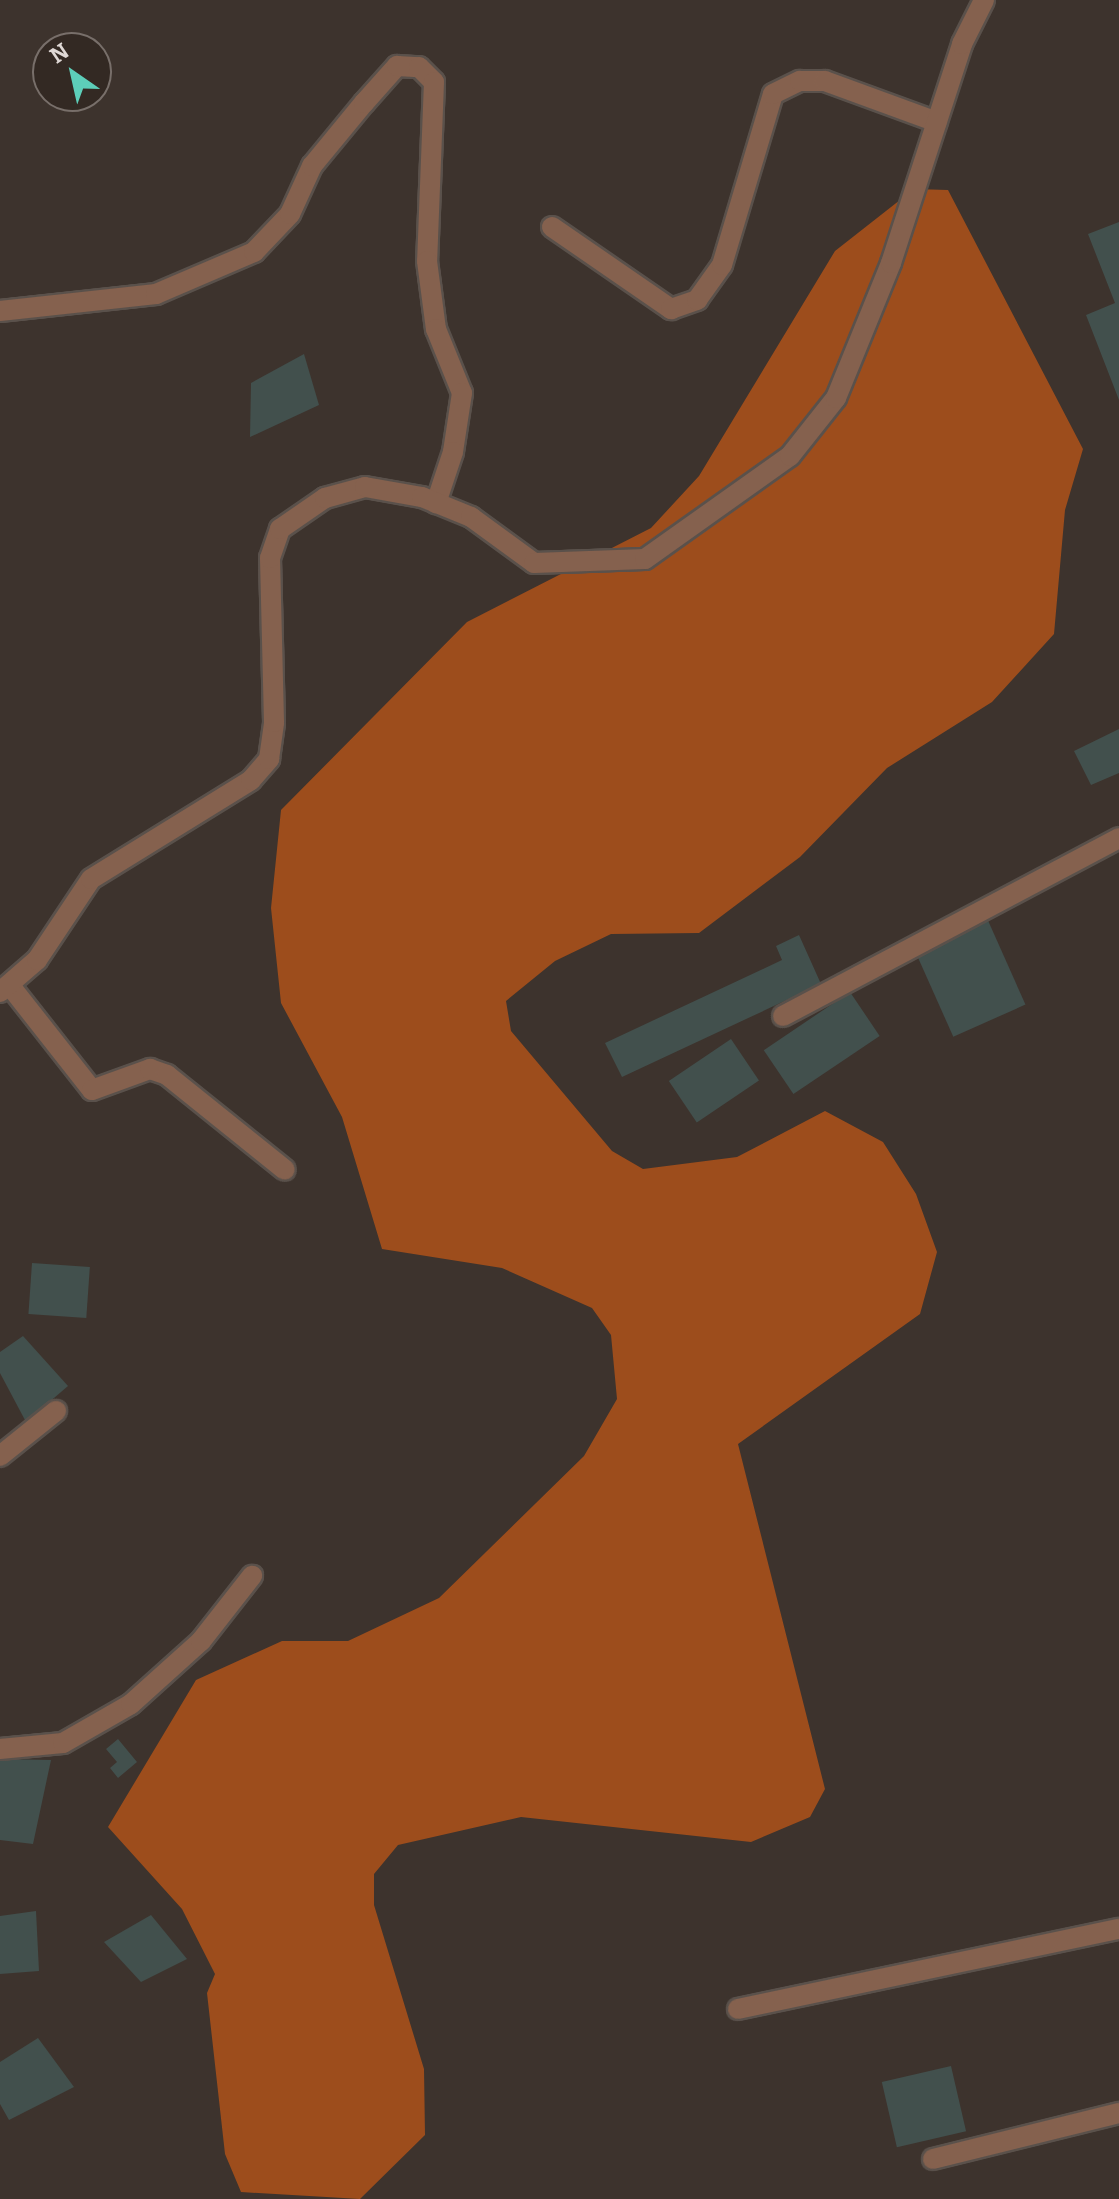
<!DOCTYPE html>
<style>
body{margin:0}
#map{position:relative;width:1119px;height:2199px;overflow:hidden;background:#3d332d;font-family:Bitter,serif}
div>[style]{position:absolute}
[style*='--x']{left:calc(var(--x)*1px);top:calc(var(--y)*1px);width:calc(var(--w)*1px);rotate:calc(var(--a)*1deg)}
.forest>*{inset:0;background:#9d4d1c}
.building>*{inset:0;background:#42504d;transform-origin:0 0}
.roads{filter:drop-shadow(2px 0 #5a514b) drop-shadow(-2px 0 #5a514b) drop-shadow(0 2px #5a514b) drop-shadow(0 -2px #5a514b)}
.minor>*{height:20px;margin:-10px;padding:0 10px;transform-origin:10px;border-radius:10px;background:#85614e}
span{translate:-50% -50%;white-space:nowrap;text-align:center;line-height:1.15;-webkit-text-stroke:6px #332923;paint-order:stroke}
.north{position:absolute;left:32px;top:32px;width:80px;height:80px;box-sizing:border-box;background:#332923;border:2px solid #786f6a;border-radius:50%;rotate:326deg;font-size:22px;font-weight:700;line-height:32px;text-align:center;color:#dfd8d5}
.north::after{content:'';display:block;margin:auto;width:28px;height:36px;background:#5dceb9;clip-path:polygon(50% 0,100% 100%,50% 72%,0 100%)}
</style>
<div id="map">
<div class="forest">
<div style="clip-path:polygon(914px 189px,948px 190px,1083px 449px,1065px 510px,1054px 634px,992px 702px,887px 768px,800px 857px,699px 933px,611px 934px,555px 961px,506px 1001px,511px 1031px,612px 1151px,643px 1169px,737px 1157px,825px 1111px,883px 1142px,916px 1194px,937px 1252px,920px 1314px,738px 1444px,825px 1789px,810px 1817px,751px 1842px,521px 1817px,398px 1845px,374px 1874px,374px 1905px,424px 2069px,425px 2135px,360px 2199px,241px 2192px,225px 2154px,207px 1993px,215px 1974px,182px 1909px,108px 1827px,196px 1680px,282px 1641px,348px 1641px,439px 1598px,584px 1456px,617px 1399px,611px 1335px,592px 1308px,502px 1268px,382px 1249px,342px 1117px,281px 1003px,271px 908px,281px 810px,467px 622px,651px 528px,699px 476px,835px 251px)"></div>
</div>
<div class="building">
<div style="clip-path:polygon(1119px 222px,1119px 400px,1086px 315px,1115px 303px,1088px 234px)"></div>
<div style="clip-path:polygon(304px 354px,319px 405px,250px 437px,251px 383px)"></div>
<div style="clip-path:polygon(1119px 729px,1119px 773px,1091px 785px,1074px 751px)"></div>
<div style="left:986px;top:916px;width:97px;height:79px;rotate:66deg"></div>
<div style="clip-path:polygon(799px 935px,821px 984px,622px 1077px,605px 1043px,782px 960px,776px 946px)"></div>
<div style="left:850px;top:992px;width:53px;height:104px;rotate:56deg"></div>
<div style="left:731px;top:1039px;width:50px;height:75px;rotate:56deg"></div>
<div style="left:32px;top:1263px;width:58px;height:51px;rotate:4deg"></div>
<div style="clip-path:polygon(23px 1336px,68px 1386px,26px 1422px,0 1373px,0 1352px)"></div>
<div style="clip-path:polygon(118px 1739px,137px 1762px,118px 1778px,110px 1768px,117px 1762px,106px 1749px)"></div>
<div style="clip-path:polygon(0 1759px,51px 1760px,33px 1844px,0 1840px)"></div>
<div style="clip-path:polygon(36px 1911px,39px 1971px,0 1974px,0 1916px)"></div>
<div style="clip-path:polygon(151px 1915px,187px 1959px,141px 1982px,104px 1942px)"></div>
<div style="clip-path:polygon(38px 2038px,74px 2087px,9px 2120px,0 2104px,0 2062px)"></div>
<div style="left:951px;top:2066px;width:67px;height:71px;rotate:77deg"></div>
</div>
<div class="roads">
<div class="minor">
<div style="--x:552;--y:227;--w:145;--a:34.6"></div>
<div style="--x:671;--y:309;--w:28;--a:-19"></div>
<div style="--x:697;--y:300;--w:43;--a:-54.5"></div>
<div style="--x:722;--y:265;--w:178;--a:-73.4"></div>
<div style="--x:773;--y:94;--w:30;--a:-26"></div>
<div style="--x:800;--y:81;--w:25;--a:0"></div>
<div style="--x:825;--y:81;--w:119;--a:20.1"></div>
<div style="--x:0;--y:311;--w:157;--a:-6.2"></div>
<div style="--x:156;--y:294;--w:107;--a:-23.2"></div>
<div style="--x:254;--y:252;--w:52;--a:-46.5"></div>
<div style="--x:290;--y:214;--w:53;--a:-65.4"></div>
<div style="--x:312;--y:166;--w:82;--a:-50.5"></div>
<div style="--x:364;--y:103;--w:50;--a:-48.3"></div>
<div style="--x:397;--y:66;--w:22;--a:3"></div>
<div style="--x:419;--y:67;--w:21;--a:45"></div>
<div style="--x:434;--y:82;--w:179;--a:92.2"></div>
<div style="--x:427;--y:261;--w:69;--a:82.5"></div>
<div style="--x:436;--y:329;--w:69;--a:67.9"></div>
<div style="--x:462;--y:393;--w:60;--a:98.7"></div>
<div style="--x:453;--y:452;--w:54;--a:108.4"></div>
<div style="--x:11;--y:987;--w:131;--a:51.8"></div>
<div style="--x:92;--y:1090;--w:62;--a:-19.9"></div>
<div style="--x:150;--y:1069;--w:18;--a:19"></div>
<div style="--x:167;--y:1075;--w:151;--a:38.8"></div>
<div style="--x:0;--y:992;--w:49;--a:-40.9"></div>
<div style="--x:37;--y:960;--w:97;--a:-56.3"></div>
<div style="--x:91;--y:879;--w:188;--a:-31.7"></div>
<div style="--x:251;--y:780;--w:28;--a:-49"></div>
<div style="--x:269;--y:759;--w:37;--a:-82"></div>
<div style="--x:274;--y:722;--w:164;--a:-91.4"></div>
<div style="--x:270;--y:558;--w:31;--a:-71"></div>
<div style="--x:280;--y:529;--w:55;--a:-34.6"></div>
<div style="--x:325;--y:498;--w:41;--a:-15.4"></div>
<div style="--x:365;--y:487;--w:58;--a:10"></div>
<div style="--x:422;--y:497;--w:53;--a:22.2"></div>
<div style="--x:471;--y:517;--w:78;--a:36.1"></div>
<div style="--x:534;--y:563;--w:111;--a:-2.1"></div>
<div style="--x:645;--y:559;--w:178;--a:-35.4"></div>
<div style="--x:790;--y:456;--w:74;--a:-51.6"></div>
<div style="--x:836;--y:398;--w:146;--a:-67.8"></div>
<div style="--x:891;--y:263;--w:230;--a:-72"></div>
<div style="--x:962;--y:44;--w:49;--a:-63.4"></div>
<div style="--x:783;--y:1016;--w:380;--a:-27.9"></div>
<div style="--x:0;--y:1456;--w:72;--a:-38.8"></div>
<div style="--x:0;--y:1749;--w:63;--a:-5.4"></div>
<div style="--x:63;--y:1743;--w:78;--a:-29.8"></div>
<div style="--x:131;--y:1704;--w:94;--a:-42"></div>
<div style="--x:201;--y:1641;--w:83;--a:-51.9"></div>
<div style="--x:738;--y:2009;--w:389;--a:-11.9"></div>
<div style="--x:933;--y:2159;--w:192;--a:-13.9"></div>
</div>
</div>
<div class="north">N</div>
</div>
